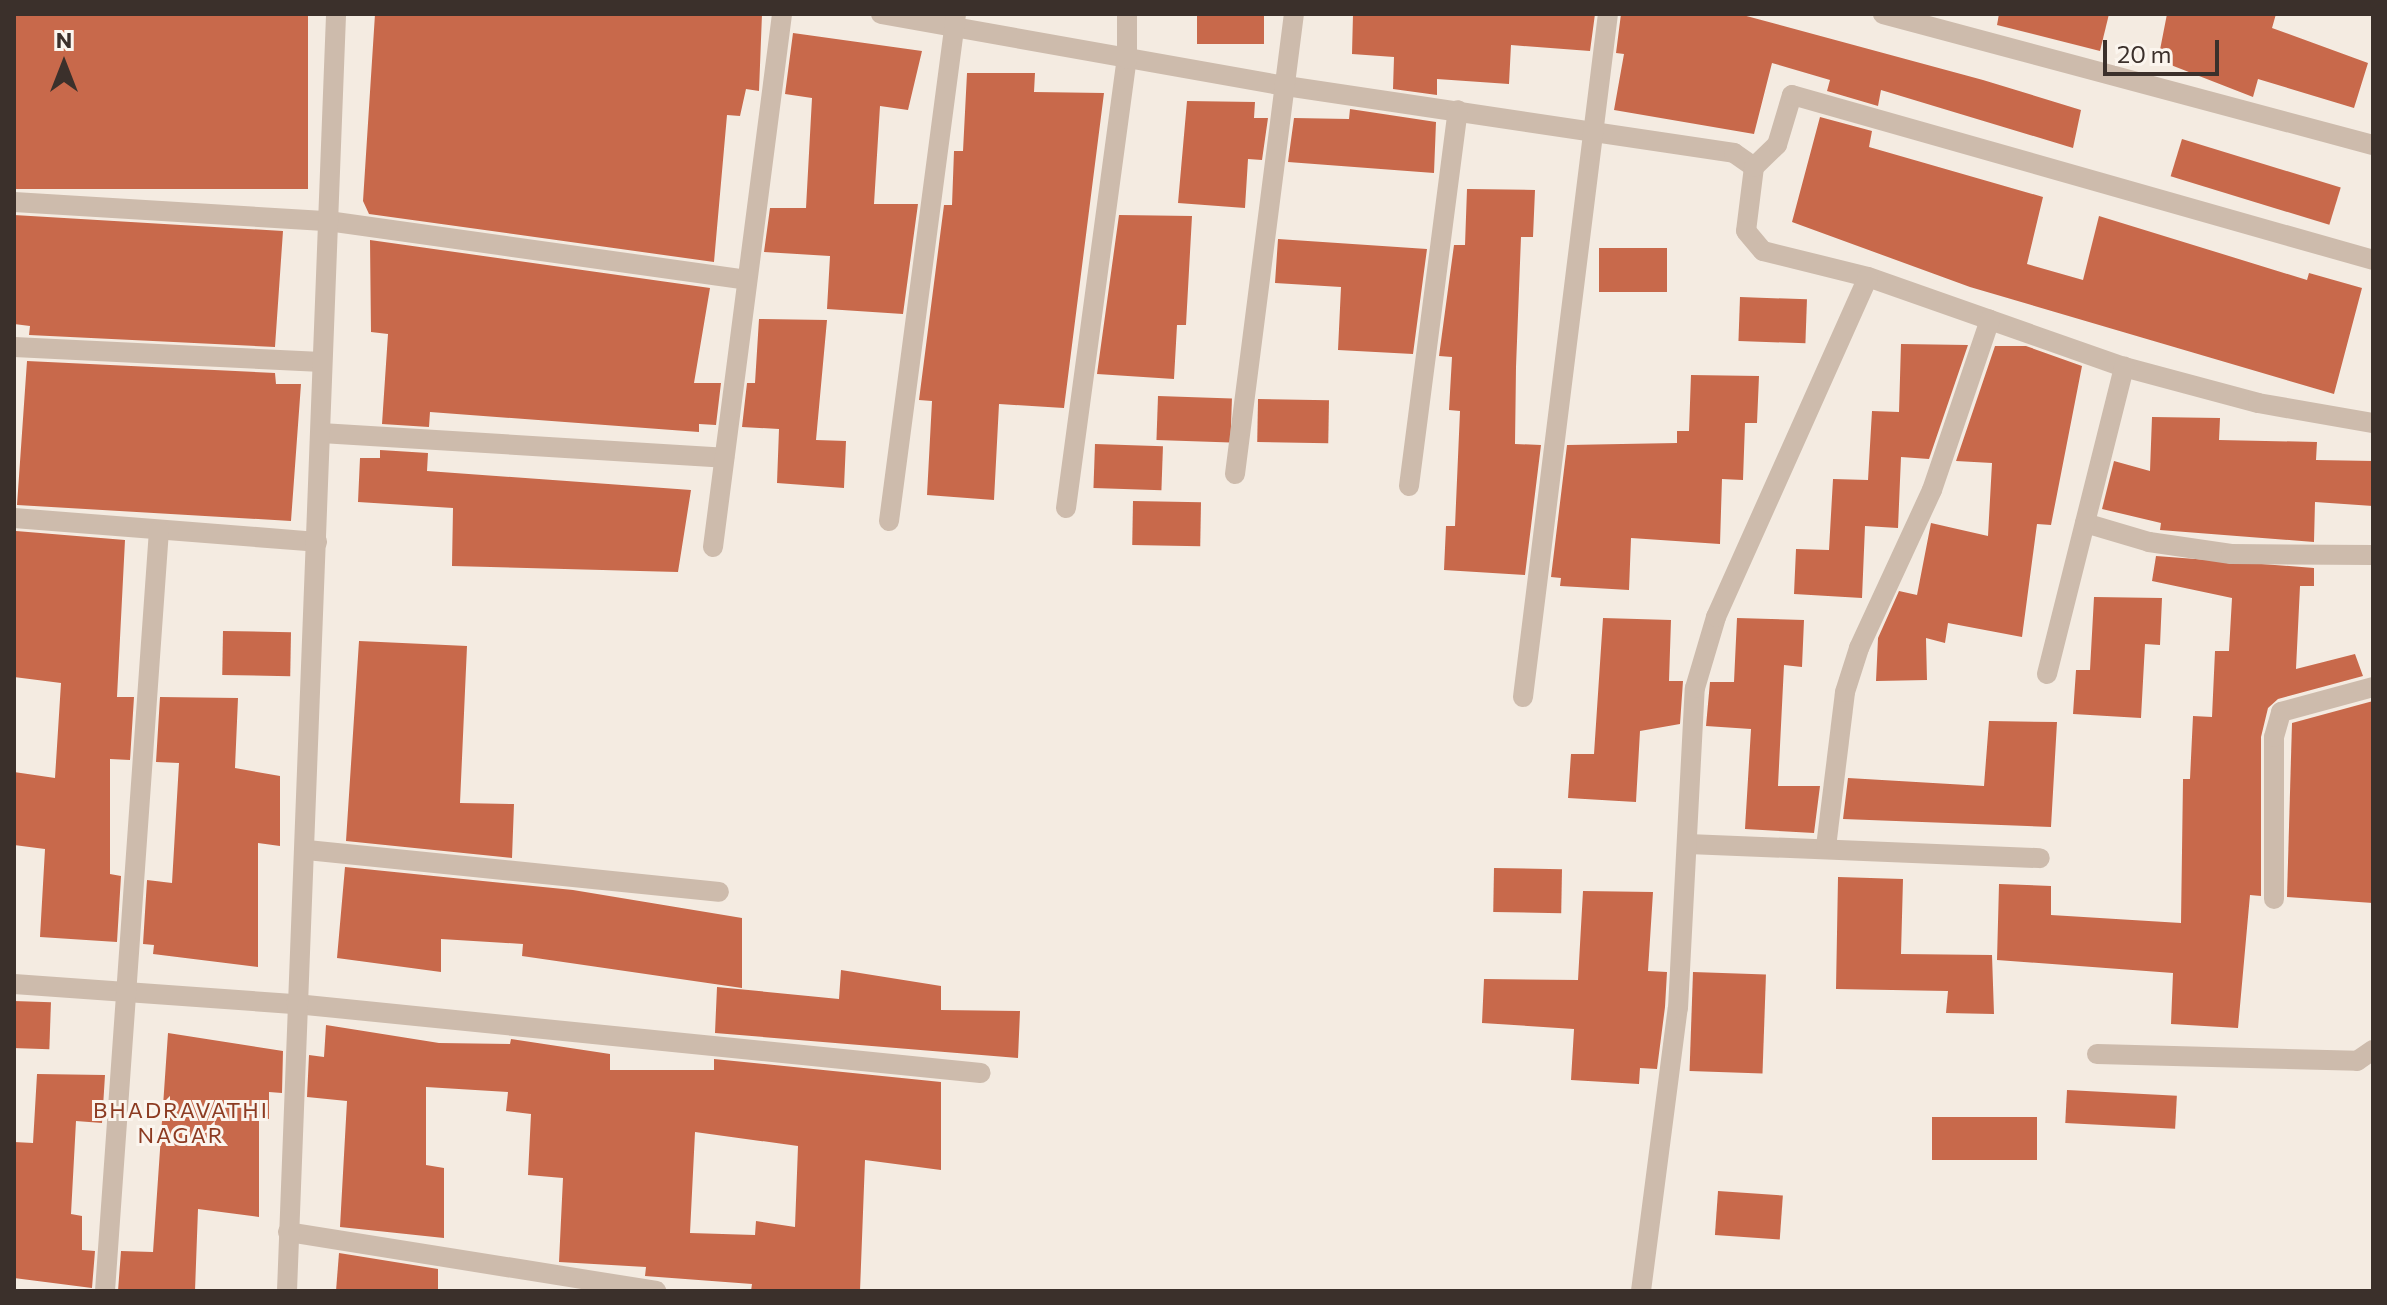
<!DOCTYPE html>
<style>
body{margin:0}
#map{position:relative;width:2387px;height:1305px;overflow:hidden;background:#f4ebe1;font-family:Commissioner,sans-serif}
div>[style]{position:absolute}
[style*='--x']{left:calc(var(--x)*1px);top:calc(var(--y)*1px);width:calc(var(--w)*1px);rotate:calc(var(--a)*1deg)}
.building>*{inset:0;background:#c8694b;transform-origin:0 0}
.minor>*{height:20px;margin:-10px;padding:0 10px;transform-origin:10px;border-radius:10px;background:#cdbbac}
span{translate:-50% -50%;white-space:nowrap;text-align:center;line-height:1.15;-webkit-text-stroke:6px #fbf5ee;paint-order:stroke}
.neighbourhood-label{font-size:22px;color:#8c3b22;letter-spacing:2px}
.frame{position:absolute;inset:0;border:16px solid #3b302b;pointer-events:none}
.north{position:absolute;left:24px;top:24px;width:80px;height:80px;-webkit-text-stroke:6px #fbf5ee;paint-order:stroke;rotate:0deg;font-size:22px;font-weight:700;line-height:32px;text-align:center;color:#3b302b}
.north::after{content:'';display:block;margin:auto;width:28px;height:36px;background:#3b302b;clip-path:polygon(50% 0,100% 100%,50% 72%,0 100%)}
.scale{position:absolute;left:2103px;top:40px;width:116px;height:36px;box-sizing:border-box;border:4px solid #3b302b;border-top:0;padding-left:10px;font-size:24px;line-height:28px;white-space:nowrap;color:#3b302b;-webkit-text-stroke:6px #fbf5ee;paint-order:stroke}
</style>
<div id="map">
<div class="building">
<div style="left:14px;top:14px;width:294px;height:175px"></div>
<div style="clip-path:polygon(375px 14px,762px 14px,759px 91px,746px 89px,740px 116px,727px 115px,714px 262px,369px 214px,363px 201px)"></div>
<div style="left:1197px;top:14px;width:67px;height:30px"></div>
<div style="clip-path:polygon(1353px 14px,1595px 14px,1590px 51px,1511px 45px,1509px 84px,1437px 79px,1437px 95px,1393px 89px,1394px 57px,1352px 54px)"></div>
<div style="clip-path:polygon(1621px 14px,1739px 14px,1983px 80px,2081px 110px,2073px 148px,1881px 90px,1878px 106px,1827px 91px,1830px 80px,1772px 63px,1754px 134px,1614px 110px,1624px 54px,1616px 53px)"></div>
<div style="clip-path:polygon(1999px 14px,2109px 14px,2100px 51px,1997px 25px)"></div>
<div style="clip-path:polygon(2167px 14px,2276px 14px,2272px 28px,2368px 63px,2354px 108px,2258px 79px,2253px 97px,2158px 60px)"></div>
<div style="clip-path:polygon(793px 33px,922px 51px,908px 110px,880px 106px,874px 204px,918px 204px,903px 314px,827px 309px,830px 256px,764px 252px,770px 208px,806px 208px,812px 98px,785px 94px)"></div>
<div style="clip-path:polygon(967px 73px,1035px 73px,1034px 92px,1104px 93px,1064px 408px,999px 404px,994px 500px,927px 495px,932px 401px,919px 400px,944px 205px,952px 205px,954px 151px,963px 151px)"></div>
<div style="clip-path:polygon(1187px 101px,1255px 102px,1254px 118px,1268px 118px,1262px 160px,1248px 159px,1245px 208px,1178px 203px)"></div>
<div style="clip-path:polygon(1350px 109px,1436px 122px,1434px 173px,1288px 162px,1294px 118px,1349px 119px)"></div>
<div style="clip-path:polygon(1820px 117px,1872px 131px,1869px 147px,2043px 197px,2027px 264px,2083px 280px,2099px 216px,2307px 280px,2309px 273px,2362px 288px,2334px 394px,1970px 287px,1792px 222px)"></div>
<div style="left:2182px;top:139px;width:166px;height:39px;rotate:17deg"></div>
<div style="clip-path:polygon(1467px 189px,1535px 190px,1533px 237px,1521px 237px,1516px 367px,1515px 444px,1541px 445px,1525px 575px,1444px 570px,1446px 526px,1455px 526px,1460px 411px,1449px 410px,1452px 357px,1439px 356px,1454px 245px,1465px 245px)"></div>
<div style="clip-path:polygon(14px 215px,283px 231px,275px 347px,29px 335px,30px 326px,14px 324px)"></div>
<div style="clip-path:polygon(1119px 215px,1192px 216px,1186px 325px,1177px 325px,1174px 379px,1097px 374px)"></div>
<div style="clip-path:polygon(1278px 239px,1427px 249px,1413px 354px,1338px 350px,1341px 287px,1275px 283px)"></div>
<div style="clip-path:polygon(370px 240px,710px 288px,694px 383px,721px 383px,716px 425px,699px 424px,699px 432px,430px 412px,429px 427px,382px 424px,388px 334px,371px 332px)"></div>
<div style="left:1599px;top:248px;width:68px;height:44px"></div>
<div style="left:1740px;top:297px;width:67px;height:44px;rotate:2deg"></div>
<div style="clip-path:polygon(759px 319px,827px 320px,816px 440px,846px 441px,844px 488px,777px 483px,779px 429px,742px 427px,747px 383px,755px 383px)"></div>
<div style="clip-path:polygon(1901px 344px,1968px 345px,1929px 459px,1901px 457px,1898px 528px,1865px 526px,1862px 598px,1794px 594px,1796px 549px,1829px 550px,1833px 479px,1868px 480px,1872px 411px,1899px 412px)"></div>
<div style="clip-path:polygon(1995px 346px,2026px 346px,2082px 366px,2051px 525px,2037px 524px,2022px 637px,1948px 623px,1945px 643px,1926px 638px,1927px 680px,1876px 681px,1878px 638px,1899px 591px,1917px 595px,1931px 523px,1988px 536px,1992px 463px,1956px 461px)"></div>
<div style="clip-path:polygon(27px 361px,275px 373px,276px 384px,301px 384px,291px 521px,17px 505px)"></div>
<div style="clip-path:polygon(1691px 375px,1759px 376px,1757px 423px,1745px 423px,1743px 480px,1722px 479px,1720px 544px,1631px 538px,1629px 590px,1560px 586px,1561px 578px,1551px 577px,1567px 445px,1677px 443px,1677px 431px,1689px 431px)"></div>
<div style="left:1158px;top:396px;width:74px;height:44px;rotate:2deg"></div>
<div style="left:1258px;top:399px;width:71px;height:43px;rotate:1deg"></div>
<div style="clip-path:polygon(2152px 417px,2220px 418px,2219px 440px,2317px 442px,2316px 460px,2373px 461px,2373px 506px,2315px 502px,2314px 542px,2160px 530px,2161px 523px,2102px 509px,2114px 461px,2150px 471px)"></div>
<div style="left:1095px;top:444px;width:68px;height:44px;rotate:2deg"></div>
<div style="clip-path:polygon(380px 450px,428px 453px,427px 471px,691px 490px,678px 572px,452px 566px,453px 508px,358px 502px,360px 458px,380px 458px)"></div>
<div style="left:1133px;top:501px;width:68px;height:44px;rotate:1deg"></div>
<div style="clip-path:polygon(16px 531px,125px 540px,117px 697px,134px 697px,130px 760px,110px 759px,110px 874px,121px 876px,117px 942px,40px 937px,45px 849px,14px 845px,14px 772px,55px 778px,61px 683px,14px 677px)"></div>
<div style="clip-path:polygon(2156px 556px,2314px 568px,2314px 586px,2300px 586px,2296px 669px,2355px 654px,2363px 676px,2278px 699px,2268px 708px,2261px 737px,2261px 896px,2250px 895px,2238px 1028px,2171px 1024px,2173px 973px,1997px 960px,1999px 884px,2051px 886px,2051px 915px,2181px 923px,2183px 779px,2190px 779px,2193px 716px,2212px 717px,2215px 651px,2229px 651px,2232px 598px,2152px 581px)"></div>
<div style="clip-path:polygon(2094px 597px,2162px 598px,2160px 645px,2145px 644px,2141px 718px,2073px 714px,2076px 670px,2090px 670px)"></div>
<div style="clip-path:polygon(1603px 618px,1671px 620px,1669px 681px,1683px 681px,1680px 724px,1640px 731px,1636px 802px,1568px 798px,1571px 754px,1594px 754px)"></div>
<div style="clip-path:polygon(1737px 618px,1804px 620px,1802px 667px,1784px 665px,1778px 786px,1820px 786px,1814px 833px,1745px 829px,1751px 729px,1706px 726px,1710px 682px,1734px 682px)"></div>
<div style="left:223px;top:631px;width:68px;height:44px;rotate:1deg"></div>
<div style="clip-path:polygon(359px 641px,467px 646px,460px 803px,514px 804px,512px 858px,346px 841px)"></div>
<div style="clip-path:polygon(160px 697px,238px 698px,235px 768px,280px 776px,280px 846px,258px 843px,258px 967px,153px 954px,154px 945px,143px 944px,147px 880px,172px 883px,179px 763px,156px 762px)"></div>
<div style="clip-path:polygon(2373px 701px,2373px 903px,2287px 897px,2292px 723px)"></div>
<div style="clip-path:polygon(1989px 721px,2057px 722px,2051px 827px,1843px 819px,1848px 778px,1984px 786px)"></div>
<div style="clip-path:polygon(345px 867px,573px 890px,742px 918px,742px 988px,522px 956px,523px 944px,441px 939px,441px 972px,337px 958px)"></div>
<div style="left:1494px;top:868px;width:68px;height:44px;rotate:1deg"></div>
<div style="clip-path:polygon(1838px 877px,1903px 879px,1901px 954px,1992px 955px,1994px 1014px,1946px 1013px,1948px 991px,1836px 989px)"></div>
<div style="clip-path:polygon(1583px 891px,1653px 892px,1648px 971px,1667px 972px,1665px 1007px,1657px 1069px,1640px 1068px,1639px 1084px,1571px 1080px,1574px 1029px,1482px 1023px,1484px 979px,1578px 980px)"></div>
<div style="clip-path:polygon(841px 970px,941px 986px,941px 1010px,1020px 1011px,1018px 1058px,715px 1033px,717px 987px,839px 999px)"></div>
<div style="left:1693px;top:972px;width:73px;height:99px;rotate:2deg"></div>
<div style="left:14px;top:1001px;width:37px;height:47px;rotate:2deg"></div>
<div style="clip-path:polygon(evenodd,326px 1025px,439px 1043px,510px 1044px,511px 1039px,610px 1054px,610px 1070px,714px 1070px,714px 1059px,941px 1082px,941px 1170px,865px 1160px,860px 1291px,751px 1291px,752px 1284px,645px 1276px,646px 1267px,559px 1262px,563px 1178px,528px 1175px,531px 1114px,506px 1111px,508px 1092px,426px 1087px,426px 1165px,444px 1168px,444px 1238px,340px 1227px,347px 1101px,307px 1097px,309px 1055px,324px 1057px,326px 1025px,695px 1132px,798px 1146px,795px 1227px,756px 1221px,755px 1235px,690px 1233px,695px 1132px)"></div>
<div style="clip-path:polygon(168px 1033px,283px 1051px,282px 1093px,269px 1092px,269px 1119px,259px 1118px,259px 1217px,198px 1209px,195px 1291px,118px 1291px,121px 1251px,153px 1252px)"></div>
<div style="clip-path:polygon(37px 1074px,105px 1075px,102px 1123px,76px 1121px,71px 1214px,82px 1216px,82px 1250px,95px 1251px,92px 1288px,14px 1278px,14px 1142px,33px 1143px)"></div>
<div style="left:2067px;top:1090px;width:110px;height:33px;rotate:3deg"></div>
<div style="left:1932px;top:1117px;width:105px;height:43px"></div>
<div style="left:1718px;top:1191px;width:65px;height:44px;rotate:4deg"></div>
<div style="clip-path:polygon(339px 1253px,438px 1269px,438px 1291px,336px 1291px)"></div>
</div>
<div class="minor">
<div style="--x:881;--y:14;--w:411;--a:10.1"></div>
<div style="--x:1286;--y:86;--w:453;--a:8.5"></div>
<div style="--x:1734;--y:153;--w:24;--a:35"></div>
<div style="--x:1754;--y:167;--w:64;--a:97.1"></div>
<div style="--x:1746;--y:231;--w:26;--a:50"></div>
<div style="--x:1763;--y:251;--w:108;--a:13.9"></div>
<div style="--x:1868;--y:277;--w:271;--a:19.4"></div>
<div style="--x:2124;--y:367;--w:139;--a:15"></div>
<div style="--x:2258;--y:403;--w:117;--a:9.9"></div>
<div style="--x:1883;--y:14;--w:507;--a:14.97"></div>
<div style="--x:1754;--y:167;--w:32;--a:-44"></div>
<div style="--x:1777;--y:145;--w:52;--a:-73.3"></div>
<div style="--x:1792;--y:95;--w:604;--a:15.85"></div>
<div style="--x:14;--y:202;--w:315;--a:3.5"></div>
<div style="--x:328;--y:221;--w:423;--a:8"></div>
<div style="--x:14;--y:347;--w:308;--a:2.8"></div>
<div style="--x:321;--y:433;--w:404;--a:3.5"></div>
<div style="--x:1235;--y:474;--w:464;--a:-82.7"></div>
<div style="--x:1409;--y:486;--w:379;--a:-82.6"></div>
<div style="--x:1066;--y:508;--w:453;--a:-82.3"></div>
<div style="--x:1127;--y:59;--w:45;--a:-90"></div>
<div style="--x:14;--y:518;--w:304;--a:4.5"></div>
<div style="--x:889;--y:521;--w:511;--a:-82.47"></div>
<div style="--x:2085;--y:523;--w:67;--a:16.5"></div>
<div style="--x:2149;--y:542;--w:83;--a:8.3"></div>
<div style="--x:2231;--y:554;--w:142;--a:0.4"></div>
<div style="--x:713;--y:547;--w:537;--a:-82.62"></div>
<div style="--x:2047;--y:674;--w:317;--a:-75.9"></div>
<div style="--x:1523;--y:697;--w:688;--a:-82.91"></div>
<div style="--x:1688;--y:844;--w:352;--a:2.3"></div>
<div style="--x:1826;--y:847;--w:156;--a:-83"></div>
<div style="--x:1845;--y:692;--w:46;--a:-72.3"></div>
<div style="--x:1859;--y:648;--w:174;--a:-65.2"></div>
<div style="--x:1932;--y:490;--w:180;--a:-71.2"></div>
<div style="--x:307;--y:850;--w:414;--a:5.8"></div>
<div style="--x:2274;--y:899;--w:162;--a:-90"></div>
<div style="--x:2274;--y:737;--w:26;--a:-74"></div>
<div style="--x:2281;--y:712;--w:95;--a:-15.2"></div>
<div style="--x:14;--y:984;--w:283;--a:4.1"></div>
<div style="--x:296;--y:1004;--w:688;--a:5.75"></div>
<div style="--x:2097;--y:1054;--w:260;--a:1.5"></div>
<div style="--x:2357;--y:1061;--w:19;--a:-35"></div>
<div style="--x:288;--y:1232;--w:373;--a:9.1"></div>
<div style="--x:105;--y:1291;--w:763;--a:-85.94"></div>
<div style="--x:287;--y:1291;--w:1278;--a:-87.8"></div>
<div style="--x:1641;--y:1291;--w:285;--a:-82.6"></div>
<div style="--x:1678;--y:1008;--w:320;--a:-87"></div>
<div style="--x:1695;--y:688;--w:74;--a:-73.5"></div>
<div style="--x:1716;--y:617;--w:372;--a:-65.9"></div>
</div>
<div class="neighbourhood-label">
<span style="left:181px;top:1122px">BHADRAVATHI<br>NAGAR</span>
</div>
<div class="frame"></div>
<div class="north">N</div>
<div class="scale">20 m</div>
</div>
